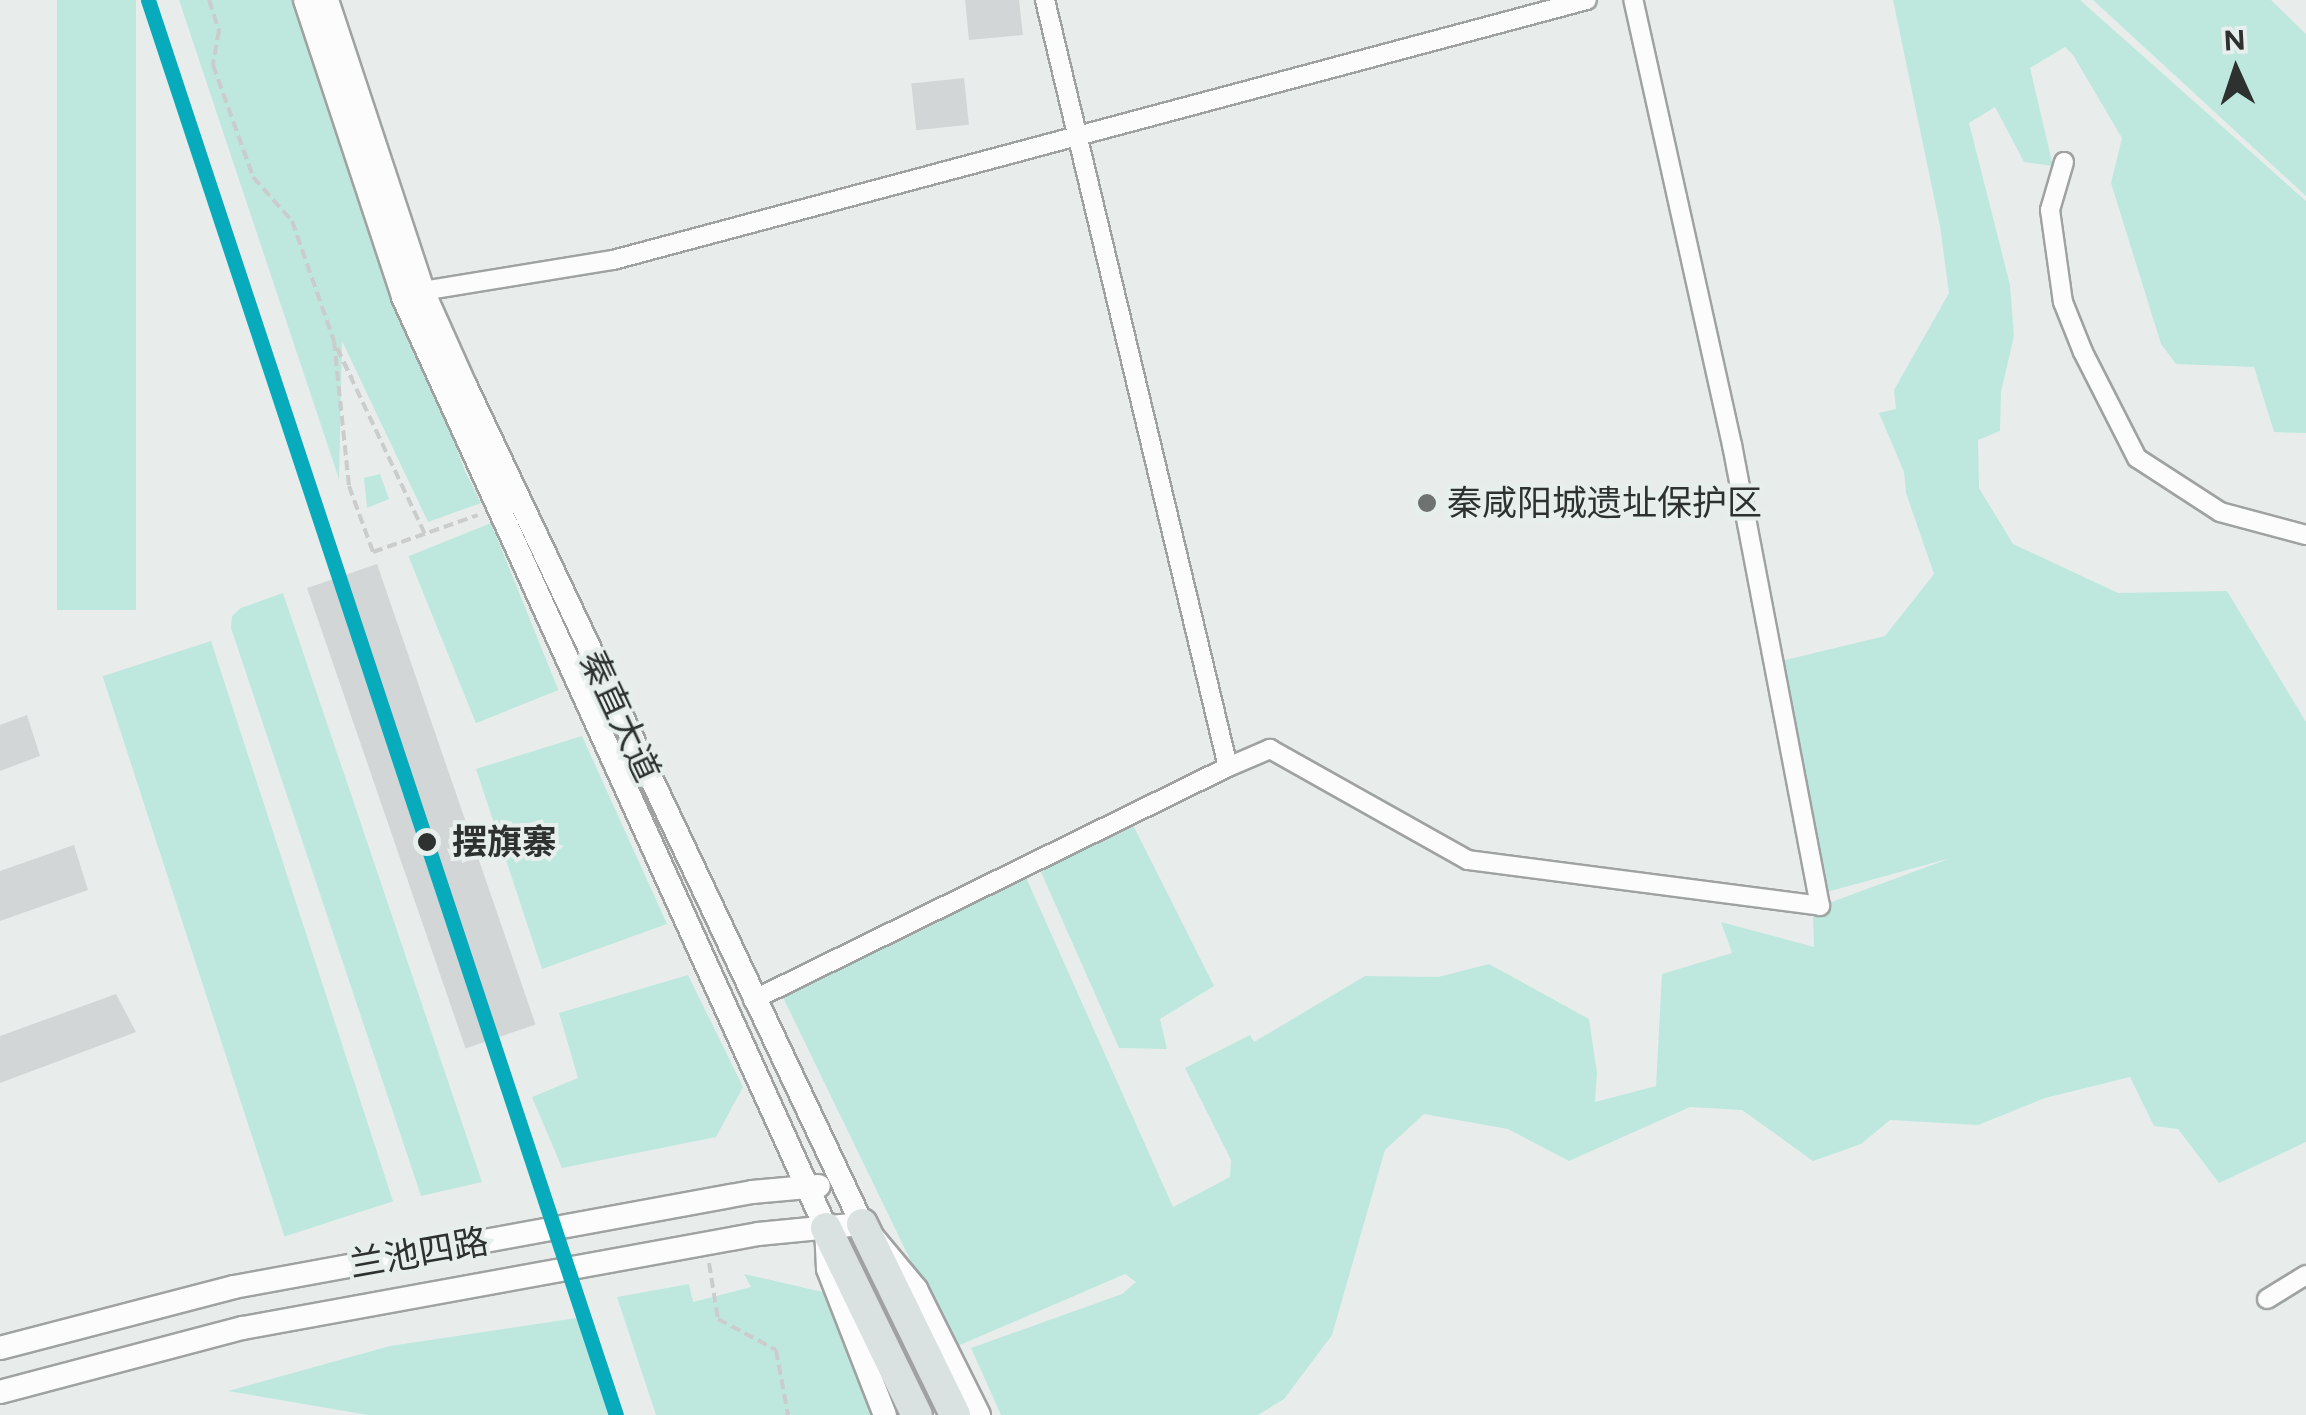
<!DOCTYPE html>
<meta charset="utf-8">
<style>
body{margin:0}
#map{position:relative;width:2306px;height:1415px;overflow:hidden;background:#e8edeb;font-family:Figtree,"Noto Sans SC",sans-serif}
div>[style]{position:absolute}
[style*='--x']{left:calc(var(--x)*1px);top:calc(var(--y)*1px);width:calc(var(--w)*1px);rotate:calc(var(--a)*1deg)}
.green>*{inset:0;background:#bee8dd;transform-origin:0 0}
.building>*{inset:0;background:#d3d6d6;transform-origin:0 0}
.path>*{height:4px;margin-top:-2px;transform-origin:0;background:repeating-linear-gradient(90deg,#cbcccc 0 10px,transparent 0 15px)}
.roads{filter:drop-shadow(2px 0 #9fa2a1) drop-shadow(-2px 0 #9fa2a1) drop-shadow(0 2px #9fa2a1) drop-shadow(0 -2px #9fa2a1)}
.minor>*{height:18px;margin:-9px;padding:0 9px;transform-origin:9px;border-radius:9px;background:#fcfcfc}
.tertiary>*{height:22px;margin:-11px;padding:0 11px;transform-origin:11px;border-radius:11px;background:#fcfcfc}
.primary>*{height:30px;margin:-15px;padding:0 15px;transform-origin:15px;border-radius:15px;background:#d9e2e0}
.metro-1>*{height:15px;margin:-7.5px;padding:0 7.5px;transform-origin:7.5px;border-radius:7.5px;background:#07abbc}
.dots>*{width:28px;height:28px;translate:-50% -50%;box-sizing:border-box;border:5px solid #e6efec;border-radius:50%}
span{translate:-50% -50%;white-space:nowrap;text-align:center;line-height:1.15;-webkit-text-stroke:8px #e6efec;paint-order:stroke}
.poi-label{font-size:35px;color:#2d3130}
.left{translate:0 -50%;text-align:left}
.street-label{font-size:35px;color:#2d3130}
.stop-label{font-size:35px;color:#2d3130;font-weight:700}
.north{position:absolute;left:2186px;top:20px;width:100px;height:100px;-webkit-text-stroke:8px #e6efec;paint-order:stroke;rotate:357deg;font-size:28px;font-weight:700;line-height:40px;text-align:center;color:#2d3130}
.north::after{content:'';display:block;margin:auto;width:35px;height:45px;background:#2d3130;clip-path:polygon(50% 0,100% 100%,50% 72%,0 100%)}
</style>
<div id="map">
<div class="green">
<div style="left:57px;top:0;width:79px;height:610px"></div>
<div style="clip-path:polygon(179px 0,299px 0,464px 469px,481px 503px,428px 522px,342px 341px,339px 479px)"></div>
<div style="clip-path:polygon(1893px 0,2080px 0,2306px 201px,2306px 433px,2274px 432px,2254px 367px,2176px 364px,2161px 344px,2111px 183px,2122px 138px,2073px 55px,2065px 47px,2030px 68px,2053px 166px,2024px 162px,1995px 107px,1969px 123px,2010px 285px,2014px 336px,2001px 392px,2000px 431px,1978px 440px,1979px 488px,2013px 544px,2118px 593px,2227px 591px,2306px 722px,2306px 1142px,2219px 1183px,2178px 1129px,2154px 1126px,2130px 1077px,2045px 1098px,1978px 1125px,1890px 1120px,1861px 1144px,1813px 1161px,1742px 1110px,1690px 1107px,1569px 1161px,1508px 1129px,1424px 1114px,1385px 1150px,1332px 1335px,1284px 1399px,1258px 1415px,1001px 1415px,971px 1348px,1122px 1294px,1136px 1282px,1125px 1274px,953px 1348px,777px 985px,1020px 864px,1173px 1207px,1230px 1177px,1231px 1160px,1185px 1068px,1250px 1035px,1254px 1042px,1365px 976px,1438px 977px,1489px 964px,1589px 1019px,1597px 1073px,1595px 1102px,1656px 1086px,1662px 974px,1732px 953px,1721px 922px,1814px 947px,1813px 917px,1829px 903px,1951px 858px,1823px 893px,1777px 662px,1885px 636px,1934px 574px,1906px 493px,1904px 472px,1879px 413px,1896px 409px,1894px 390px,1949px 293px,1940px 226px)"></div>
<div style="clip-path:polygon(2093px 0,2271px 0,2306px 34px,2306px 196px)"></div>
<div style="clip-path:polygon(380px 474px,389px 499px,367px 508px,364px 478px)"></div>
<div style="left:491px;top:523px;width:180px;height:89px;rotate:68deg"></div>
<div style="clip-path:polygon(283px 593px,482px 1182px,421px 1196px,231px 628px,232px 616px,241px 608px)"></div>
<div style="left:211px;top:641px;width:589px;height:114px;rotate:72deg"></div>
<div style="clip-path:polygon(582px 736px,667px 924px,542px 969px,476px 769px)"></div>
<div style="clip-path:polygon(1126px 811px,1214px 986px,1160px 1019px,1167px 1049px,1119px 1048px,1037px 863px)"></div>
<div style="clip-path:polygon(688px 975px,743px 1087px,716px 1137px,562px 1168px,532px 1097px,578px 1078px,559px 1013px)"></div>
<div style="clip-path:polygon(744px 1274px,827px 1293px,880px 1415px,656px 1415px,617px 1297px,689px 1284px,693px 1302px,751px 1287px)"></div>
<div style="clip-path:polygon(590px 1316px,622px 1415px,368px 1415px,228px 1391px,390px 1346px)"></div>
</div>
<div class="building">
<div style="clip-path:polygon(965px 0,1019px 0,1023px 35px,969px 40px)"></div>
<div style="left:964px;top:78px;width:47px;height:53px;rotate:84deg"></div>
<div style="left:377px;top:564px;width:487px;height:74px;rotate:71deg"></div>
<div style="clip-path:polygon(27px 715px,40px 756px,0 771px,0 725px)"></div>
<div style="clip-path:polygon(74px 845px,88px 890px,0 921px,0 871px)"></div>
<div style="clip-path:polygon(116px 994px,136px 1032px,0 1083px,0 1036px)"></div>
</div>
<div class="path">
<div style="--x:209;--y:0;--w:32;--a:72"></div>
<div style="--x:219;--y:30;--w:36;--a:100"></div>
<div style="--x:213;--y:65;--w:119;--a:70.3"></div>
<div style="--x:253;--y:177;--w:59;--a:48.4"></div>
<div style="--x:292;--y:221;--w:127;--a:70.7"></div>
<div style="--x:334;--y:341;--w:146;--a:84.1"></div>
<div style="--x:349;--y:486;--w:70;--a:70"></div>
<div style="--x:373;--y:552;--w:111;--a:-19.4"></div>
<div style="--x:337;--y:348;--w:206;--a:64.7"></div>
<div style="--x:337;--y:348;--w:34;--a:64"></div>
<div style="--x:709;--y:1263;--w:57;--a:80.9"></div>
<div style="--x:718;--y:1319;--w:66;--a:28.1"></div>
<div style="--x:776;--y:1350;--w:66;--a:79.5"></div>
</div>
<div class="roads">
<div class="minor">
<div style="--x:2064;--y:162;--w:50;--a:106.3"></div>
<div style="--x:2050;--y:210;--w:93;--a:82"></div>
<div style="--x:2063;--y:302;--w:54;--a:68.2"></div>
<div style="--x:2083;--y:352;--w:119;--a:63"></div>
<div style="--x:2137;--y:458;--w:99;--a:33"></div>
<div style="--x:2220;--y:512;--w:89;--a:15"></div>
<div style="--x:423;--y:291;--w:193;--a:-9.3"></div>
<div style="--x:613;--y:260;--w:1008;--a:-14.95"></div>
<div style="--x:1228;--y:767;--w:46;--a:-23.2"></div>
<div style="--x:1270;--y:749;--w:227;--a:29.3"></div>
<div style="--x:1468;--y:860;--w:355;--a:7.4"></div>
<div style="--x:1820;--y:906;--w:469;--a:-100.8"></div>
<div style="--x:1732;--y:445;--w:456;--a:-102.5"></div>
<div style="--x:753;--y:1000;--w:529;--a:-26.13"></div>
<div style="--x:1228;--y:767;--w:789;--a:-103.42"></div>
<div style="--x:2267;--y:1299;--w:46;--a:-31.6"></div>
</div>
<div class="tertiary">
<div style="--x:305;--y:0;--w:313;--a:71.7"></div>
<div style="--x:403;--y:297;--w:1023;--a:65.57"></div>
<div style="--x:826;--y:1228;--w:41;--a:87.2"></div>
<div style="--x:828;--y:1269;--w:157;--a:68.7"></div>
<div style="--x:327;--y:0;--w:306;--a:71.7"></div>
<div style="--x:423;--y:291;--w:105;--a:65.9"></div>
<div style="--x:466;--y:387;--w:926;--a:64.68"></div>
<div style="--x:862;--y:1224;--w:85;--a:50.3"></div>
<div style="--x:916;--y:1289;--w:141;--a:63.4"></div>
<div style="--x:0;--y:1348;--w:242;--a:-14.6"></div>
<div style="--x:234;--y:1287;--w:527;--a:-10.39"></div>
<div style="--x:752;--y:1192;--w:67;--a:-5.1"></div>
<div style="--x:0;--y:1392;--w:251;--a:-14.8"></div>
<div style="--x:243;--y:1328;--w:524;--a:-10.34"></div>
<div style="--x:758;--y:1234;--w:104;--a:-5.5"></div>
</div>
<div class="primary">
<div style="--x:862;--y:1224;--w:212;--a:64"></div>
<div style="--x:826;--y:1228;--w:208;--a:64.1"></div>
</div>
</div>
<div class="metro-1">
<div style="--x:148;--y:0;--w:1490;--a:71.7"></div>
</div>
<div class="dots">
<div style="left:1427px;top:503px;background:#6e7371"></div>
<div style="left:427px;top:842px;background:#2d3130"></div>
</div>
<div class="poi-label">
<span class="left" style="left:1447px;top:503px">秦咸阳城遗址保护区</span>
</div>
<div class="street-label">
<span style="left:620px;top:716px;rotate:65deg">秦直大道</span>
<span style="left:419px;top:1253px;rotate:-10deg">兰池四路</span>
</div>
<div class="stop-label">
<span class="left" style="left:452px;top:842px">摆旗寨</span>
</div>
<div class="north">N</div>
</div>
